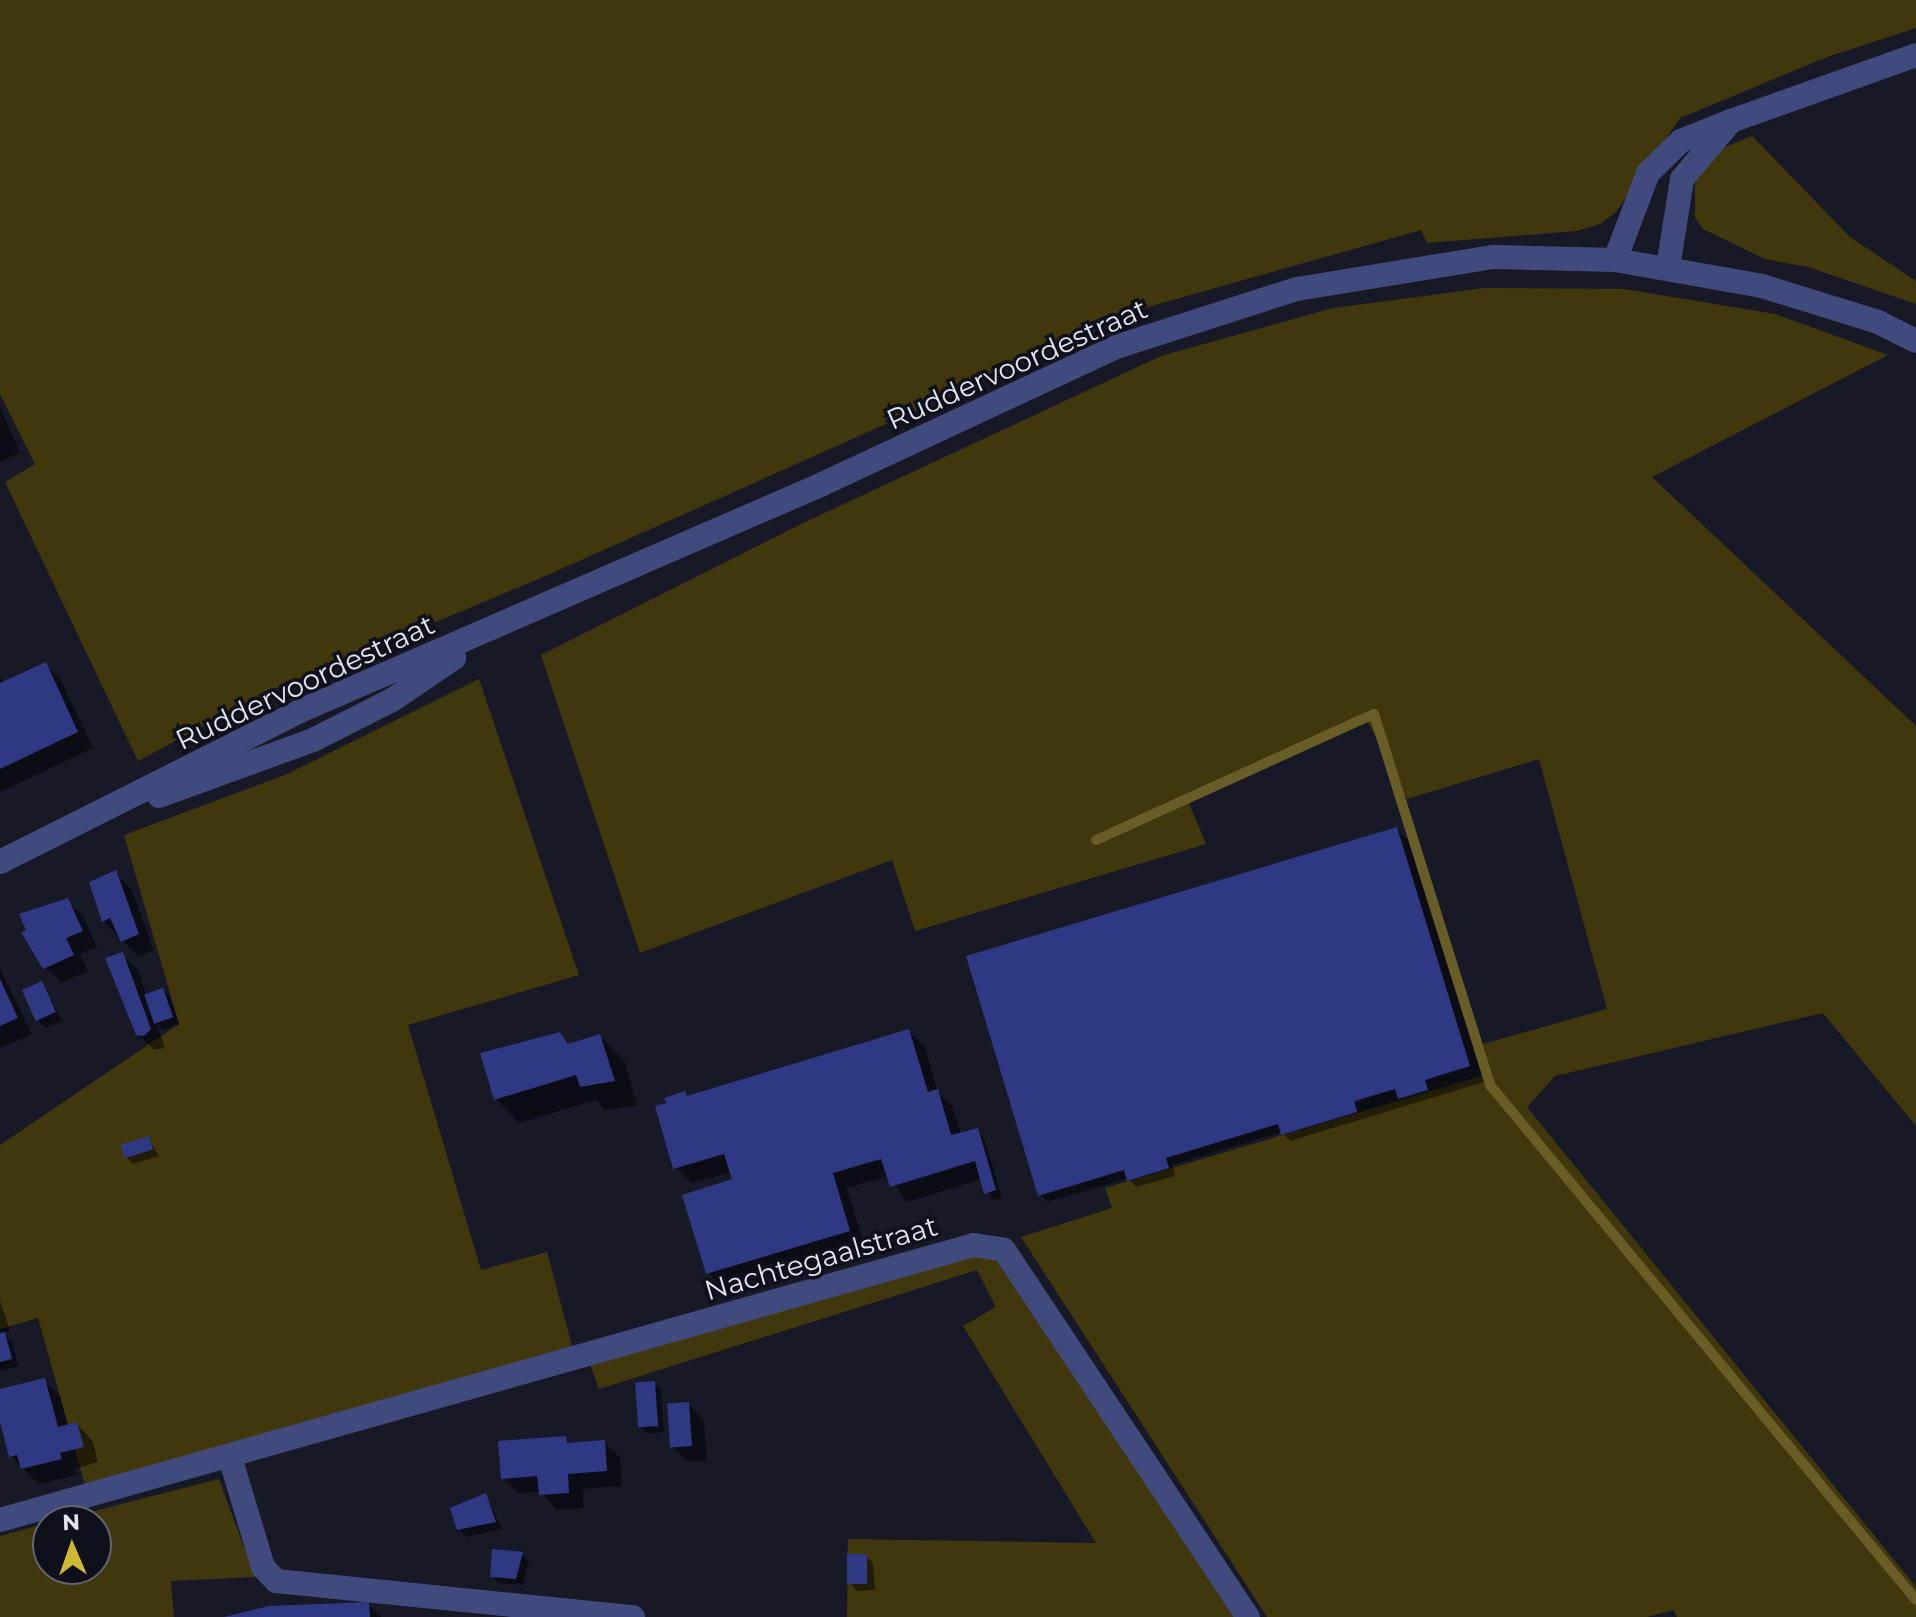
<!DOCTYPE html>
<style>
body{margin:0}
#map{position:relative;width:1916px;height:1617px;overflow:hidden;background:#171a26;font-family:Montserrat,sans-serif}
div>[style]{position:absolute}
[style*='--x']{left:calc(var(--x)*1px);top:calc(var(--y)*1px);width:calc(var(--w)*1px);rotate:calc(var(--a)*1deg)}
.green>*{inset:0;background:#40380c}
.shadow>*{inset:0;background:#0007}
.stream>*{height:10px;margin:-5px;padding:0 5px;transform-origin:5px;border-radius:5px;background:#685d27}
.building>*{inset:0;background:#2f3883;transform-origin:0 0}
.minor>*{height:24px;margin:-12px;padding:0 12px;transform-origin:12px;border-radius:12px;background:#404a7c}
span{translate:-50% -50%;white-space:nowrap;text-align:center;line-height:1.15;-webkit-text-stroke:7px #0e111c;paint-order:stroke}
.street-label{font-size:28px;color:#e3e5ee}
.north{position:absolute;left:32px;top:1505px;width:80px;height:80px;box-sizing:border-box;background:#0e111c;border:2px solid #636670;border-radius:50%;rotate:358deg;font-size:22px;font-weight:700;line-height:32px;text-align:center;color:#e3e5ee}
.north::after{content:'';display:block;margin:auto;width:28px;height:36px;background:#d0b736;clip-path:polygon(50% 0,100% 100%,50% 72%,0 100%)}
</style>
<div id="map">
<div class="green">
<div style="clip-path:polygon(0 0,1916px 0,1916px 28px,1827px 57px,1680px 118px,1616px 212px,1600px 224px,1577px 231px,1427px 243px,1421px 230px,1148px 307px,541px 578px,269px 691px,138px 761px,5px 482px,35px 464px,0 394px)"></div>
<div style="clip-path:polygon(1752px 136px,1850px 237px,1916px 281px,1916px 304px,1808px 267px,1765px 259px,1703px 229px,1695px 218px,1695px 170px,1718px 150px)"></div>
<div style="clip-path:polygon(1485px 288px,1624px 289px,1775px 314px,1888px 355px,1652px 477px,1916px 726px,1916px 1126px,1823px 1013px,1555px 1076px,1527px 1107px,1916px 1587px,1916px 1617px,1677px 1617px,1674px 1610px,1647px 1617px,1267px 1617px,1021px 1237px,1112px 1208px,1105px 1188px,1491px 1073px,1483px 1044px,1607px 1009px,1539px 759px,1407px 799px,1367px 720px,1187px 799px,1206px 844px,915px 931px,892px 860px,640px 953px,541px 655px,801px 524px,1161px 356px,1333px 308px)"></div>
<div style="clip-path:polygon(479px 679px,579px 975px,408px 1025px,481px 1270px,547px 1252px,572px 1346px,85px 1485px,38px 1318px,0 1329px,0 1145px,179px 1024px,124px 835px,285px 775px)"></div>
<div style="clip-path:polygon(986px 1243px,1239px 1617px,847px 1617px,848px 1539px,1096px 1543px,963px 1326px,996px 1307px,977px 1270px,599px 1389px,588px 1359px)"></div>
<div style="clip-path:polygon(219px 1479px,255px 1577px,171px 1581px,174px 1617px,0 1617px,0 1536px,48px 1523px,48px 1569px,96px 1569px,96px 1521px,55px 1521px)"></div>
</div>
<div class="shadow">
<div style="clip-path:polygon(0 407px,20px 452px,2px 462px,0 460px)"></div>
<div style="clip-path:polygon(45px 664px,61px 680px,93px 748px,0 792px,0 675px,4px 684px)"></div>
<div style="clip-path:polygon(evenodd,1397px 829px,1413px 845px,1484px 1082px,1290px 1141px,1282px 1132px,1172px 1165px,1175px 1176px,1136px 1187px,1128px 1178px,1047px 1202px,1040px 1194px,1397px 829px,1397px 1086px,1353px 1104px,1350px 1100px,1397px 1086px)"></div>
<div style="clip-path:polygon(115px 873px,131px 888px,154px 950px,138px 957px,104px 921px)"></div>
<div style="clip-path:polygon(67px 900px,83px 916px,97px 947px,80px 954px,88px 971px,61px 983px,45px 967px)"></div>
<div style="clip-path:polygon(122px 954px,138px 970px,147px 996px,163px 990px,170px 997px,179px 1024px,163px 1030px,157px 1024px,165px 1048px,154px 1050px,138px 1034px)"></div>
<div style="clip-path:polygon(0 969px,32px 1034px,0 1048px)"></div>
<div style="clip-path:polygon(41px 983px,62px 1020px,45px 1028px,38px 1020px)"></div>
<div style="clip-path:polygon(909px 1032px,925px 1047px,938px 1093px,953px 1107px,961px 1134px,977px 1130px,984px 1138px,1002px 1197px,993px 1200px,982px 1179px,907px 1202px,888px 1176px,847px 1188px,865px 1247px,724px 1289px,708px 1273px,734px 1180px,732px 1172px,691px 1183px,675px 1167px,689px 1098px)"></div>
<div style="clip-path:polygon(559px 1034px,570px 1045px,600px 1036px,624px 1060px,637px 1105px,605px 1110px,596px 1100px,519px 1123px,496px 1099px)"></div>
<div style="clip-path:polygon(148px 1138px,159px 1156px,133px 1164px,126px 1156px)"></div>
<div style="clip-path:polygon(0 1300px,10px 1331px,3px 1333px,12px 1342px,18px 1366px,0 1371px)"></div>
<div style="clip-path:polygon(44px 1380px,60px 1396px,68px 1427px,77px 1424px,92px 1440px,98px 1462px,75px 1469px,76px 1475px,39px 1484px,11px 1456px,0 1391px)"></div>
<div style="clip-path:polygon(654px 1383px,661px 1390px,664px 1432px,647px 1434px,640px 1427px)"></div>
<div style="clip-path:polygon(688px 1404px,704px 1420px,707px 1461px,688px 1462px,672px 1446px)"></div>
<div style="clip-path:polygon(604px 1442px,620px 1457px,622px 1486px,583px 1489px,584px 1508px,557px 1510px,541px 1492px,519px 1493px,503px 1478px,500px 1443px)"></div>
<div style="clip-path:polygon(486px 1496px,502px 1529px,466px 1537px,459px 1529px)"></div>
<div style="clip-path:polygon(522px 1554px,529px 1561px,523px 1585px,499px 1583px,492px 1576px)"></div>
<div style="clip-path:polygon(866px 1556px,873px 1563px,875px 1590px,857px 1591px,850px 1583px)"></div>
<div style="clip-path:polygon(368px 1604px,381px 1617px,226px 1617px,269px 1608px)"></div>
</div>
<div class="stream">
<div style="--x:1096;--y:840;--w:305;--a:-24.4"></div>
<div style="--x:1374;--y:714;--w:389;--a:72.6"></div>
<div style="--x:1490;--y:1085;--w:668;--a:50.4"></div>
</div>
<div class="building">
<div style="clip-path:polygon(46px 662px,78px 732px,0 769px,0 683px)"></div>
<div style="clip-path:polygon(1397px 827px,1470px 1066px,1425px 1080px,1428px 1090px,1398px 1099px,1395px 1089px,1354px 1101px,1357px 1112px,1281px 1135px,1278px 1124px,1166px 1158px,1169px 1168px,1127px 1181px,1124px 1170px,1038px 1196px,966px 956px)"></div>
<div style="clip-path:polygon(116px 870px,139px 934px,121px 942px,110px 918px,102px 922px,89px 882px)"></div>
<div style="clip-path:polygon(68px 898px,83px 931px,66px 938px,74px 955px,43px 969px,21px 932px,26px 930px,19px 914px)"></div>
<div style="clip-path:polygon(123px 952px,151px 1029px,144px 1036px,136px 1035px,105px 958px)"></div>
<div style="clip-path:polygon(0 979px,18px 1018px,0 1026px)"></div>
<div style="left:42px;top:981px;width:34px;height:22px;rotate:66deg"></div>
<div style="left:163px;top:988px;width:31px;height:20px;rotate:71deg"></div>
<div style="clip-path:polygon(909px 1029px,928px 1092px,938px 1089px,951px 1135px,978px 1128px,996px 1190px,984px 1194px,975px 1161px,890px 1187px,881px 1159px,833px 1173px,850px 1231px,706px 1274px,682px 1195px,732px 1179px,724px 1154px,673px 1169px,655px 1106px,666px 1103px,664px 1098px,685px 1091px,687px 1096px)"></div>
<div style="clip-path:polygon(560px 1032px,568px 1044px,600px 1034px,615px 1081px,580px 1087px,576px 1075px,494px 1100px,480px 1053px)"></div>
<div style="left:149px;top:1136px;width:14px;height:30px;rotate:73deg"></div>
<div style="clip-path:polygon(5px 1332px,12px 1359px,0 1362px,0 1333px)"></div>
<div style="clip-path:polygon(45px 1378px,58px 1427px,77px 1422px,84px 1447px,60px 1453px,62px 1459px,21px 1469px,17px 1455px,9px 1457px,0 1422px,0 1389px)"></div>
<div style="left:655px;top:1381px;width:45px;height:20px;rotate:86deg"></div>
<div style="left:689px;top:1402px;width:44px;height:22px;rotate:86deg"></div>
<div style="clip-path:polygon(566px 1436px,567px 1443px,605px 1440px,607px 1471px,568px 1474px,569px 1493px,539px 1495px,537px 1476px,501px 1479px,498px 1441px)"></div>
<div style="clip-path:polygon(486px 1493px,496px 1522px,457px 1530px,450px 1508px)"></div>
<div style="clip-path:polygon(492px 1549px,523px 1552px,516px 1579px,490px 1577px)"></div>
<div style="left:847px;top:1554px;width:20px;height:30px"></div>
<div style="clip-path:polygon(369px 1602px,370px 1617px,224px 1617px,269px 1606px)"></div>
</div>
<div class="minor">
<div style="--x:1731;--y:121;--w:196;--a:-19.6"></div>
<div style="--x:1615;--y:260;--w:93;--a:-69.2"></div>
<div style="--x:1648;--y:173;--w:46;--a:-44.1"></div>
<div style="--x:1681;--y:141;--w:54;--a:-21.8"></div>
<div style="--x:1731;--y:121;--w:76;--a:130.2"></div>
<div style="--x:1682;--y:179;--w:89;--a:99"></div>
<div style="--x:159;--y:796;--w:164;--a:-20"></div>
<div style="--x:313;--y:740;--w:89;--a:-26.9"></div>
<div style="--x:392;--y:700;--w:75;--a:-34.1"></div>
<div style="--x:0;--y:862;--w:336;--a:-26.7"></div>
<div style="--x:300;--y:711;--w:563;--a:-23.47"></div>
<div style="--x:816;--y:487;--w:334;--a:-25"></div>
<div style="--x:1119;--y:346;--w:187;--a:-17.8"></div>
<div style="--x:1297;--y:289;--w:199;--a:-9.3"></div>
<div style="--x:1493;--y:257;--w:122;--a:1.4"></div>
<div style="--x:1615;--y:260;--w:149;--a:10"></div>
<div style="--x:1762;--y:286;--w:121;--a:17.2"></div>
<div style="--x:1878;--y:322;--w:42;--a:26.6"></div>
<div style="--x:230;--y:1457;--w:115;--a:73.3"></div>
<div style="--x:263;--y:1567;--w:19;--a:47"></div>
<div style="--x:276;--y:1581;--w:359;--a:5.8"></div>
<div style="--x:0;--y:1520;--w:1012;--a:-15.77"></div>
<div style="--x:974;--y:1245;--w:30;--a:9"></div>
<div style="--x:1004;--y:1250;--w:441;--a:56.4"></div>
</div>
<div class="street-label">
<span style="left:1017px;top:364px;rotate:-24deg">Ruddervoordestraat</span>
<span style="left:305px;top:682px;rotate:-25deg">Ruddervoordestraat</span>
<span style="left:821px;top:1258px;rotate:-16deg">Nachtegaalstraat</span>
</div>
<div class="north">N</div>
</div>
